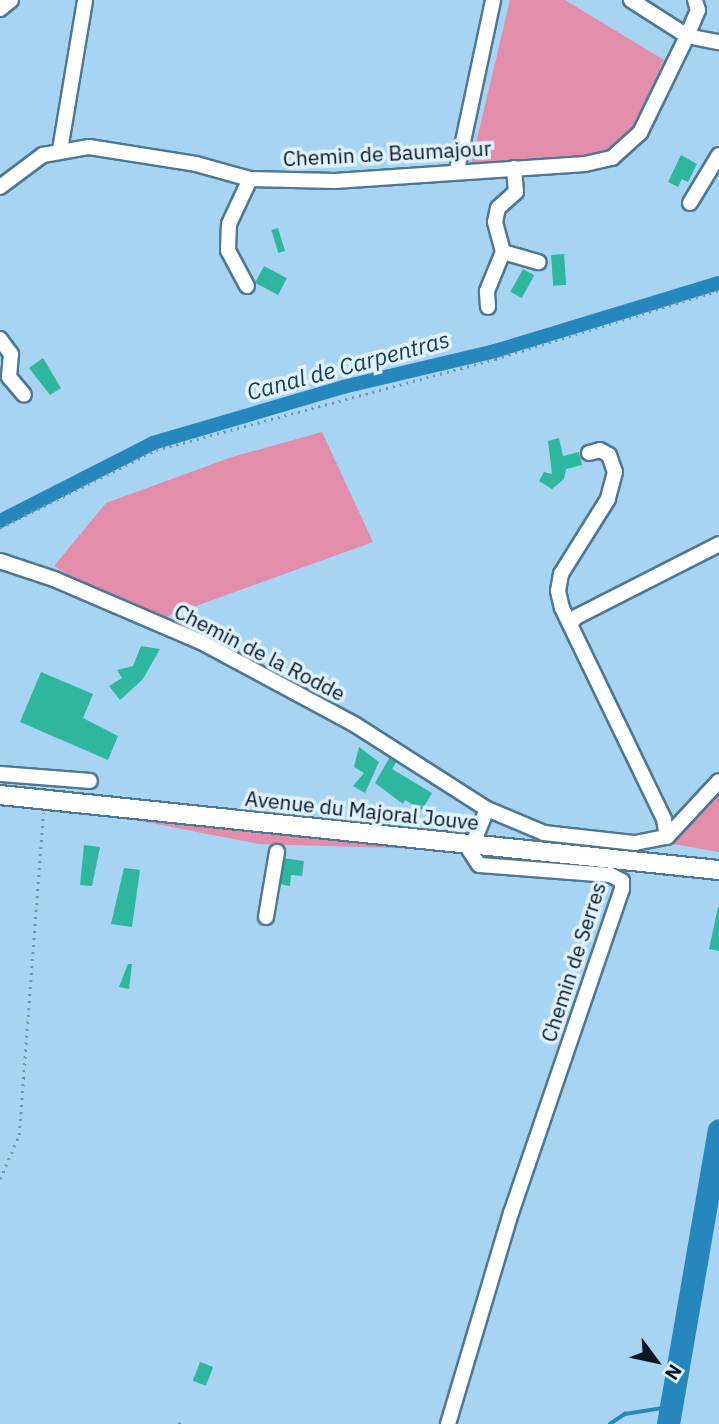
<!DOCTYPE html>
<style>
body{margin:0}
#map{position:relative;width:719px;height:1424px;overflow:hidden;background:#a7d4f2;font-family:"IBM Plex Sans",sans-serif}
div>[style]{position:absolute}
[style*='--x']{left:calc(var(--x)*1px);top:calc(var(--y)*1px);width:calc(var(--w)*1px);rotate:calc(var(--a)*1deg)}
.green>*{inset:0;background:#e28eab}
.stream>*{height:3.5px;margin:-1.75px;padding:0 1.75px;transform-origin:1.75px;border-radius:1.75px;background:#2687bc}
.canal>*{height:14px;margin:-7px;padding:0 7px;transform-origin:7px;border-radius:7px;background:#2687bc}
.river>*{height:23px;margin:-11.5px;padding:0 11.5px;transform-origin:11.5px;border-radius:11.5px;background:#2687bc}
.building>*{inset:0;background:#2fb69e;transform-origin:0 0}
.path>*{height:2.5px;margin-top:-1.25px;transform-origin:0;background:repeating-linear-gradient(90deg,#7195ac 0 2px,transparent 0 7px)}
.roads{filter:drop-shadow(2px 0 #4e7893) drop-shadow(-2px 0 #4e7893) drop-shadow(0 2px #4e7893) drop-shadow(0 -2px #4e7893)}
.minor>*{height:14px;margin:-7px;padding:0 7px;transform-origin:7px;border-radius:7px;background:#fff}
.major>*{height:18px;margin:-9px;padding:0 9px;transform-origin:9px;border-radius:9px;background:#fff}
span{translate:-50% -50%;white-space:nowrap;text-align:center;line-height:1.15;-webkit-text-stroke:7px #dff1fd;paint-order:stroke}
.street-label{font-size:21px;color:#071823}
.water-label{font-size:23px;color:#153c53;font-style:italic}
.north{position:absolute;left:621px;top:1326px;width:70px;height:70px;-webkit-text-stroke:5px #dff1fd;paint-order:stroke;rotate:123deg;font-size:19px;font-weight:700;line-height:28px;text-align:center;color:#071823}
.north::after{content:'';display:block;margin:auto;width:24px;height:32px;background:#071823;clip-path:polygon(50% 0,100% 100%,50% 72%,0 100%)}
</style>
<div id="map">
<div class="green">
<div style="clip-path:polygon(510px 0,565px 0,664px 60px,627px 142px,610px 154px,587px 159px,471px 164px)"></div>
<div style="clip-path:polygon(322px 432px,373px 542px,163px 618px,84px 584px,54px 566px,106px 503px,232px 457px)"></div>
<div style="clip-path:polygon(719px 787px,719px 852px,673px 844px,687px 826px)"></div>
<div style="clip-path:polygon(126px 818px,426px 848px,426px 849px,258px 844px)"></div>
</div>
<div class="stream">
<div style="--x:610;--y:1424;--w:18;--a:-34"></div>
<div style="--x:625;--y:1414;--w:45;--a:-9"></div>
</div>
<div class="canal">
<div style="--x:0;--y:521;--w:172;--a:-27"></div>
<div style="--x:153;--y:443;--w:198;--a:-16.4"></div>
<div style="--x:343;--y:387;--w:156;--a:-13.3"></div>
<div style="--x:495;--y:351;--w:234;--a:-16.9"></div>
</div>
<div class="river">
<div style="--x:668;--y:1424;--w:298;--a:-80.2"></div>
</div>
<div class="building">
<div style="clip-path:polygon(681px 155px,697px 164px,688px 182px,682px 179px,678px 187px,668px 182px)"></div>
<div style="left:278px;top:228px;width:24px;height:7px;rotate:73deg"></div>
<div style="left:564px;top:254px;width:31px;height:13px;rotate:86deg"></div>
<div style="left:264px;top:266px;width:26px;height:19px;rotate:28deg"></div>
<div style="left:523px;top:269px;width:13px;height:26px;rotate:29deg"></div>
<div style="clip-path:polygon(43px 358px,61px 388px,50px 395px,29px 368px)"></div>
<div style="clip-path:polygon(559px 438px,563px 456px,579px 452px,582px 465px,566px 469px,564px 479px,552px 489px,539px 481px,544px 472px,552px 474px,548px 441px)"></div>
<div style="clip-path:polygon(141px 646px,160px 649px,143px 679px,120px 700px,109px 686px,122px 678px,117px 670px,133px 666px)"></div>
<div style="clip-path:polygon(41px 672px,93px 694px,83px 718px,118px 736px,108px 760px,20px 722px)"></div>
<div style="clip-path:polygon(359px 747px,379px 762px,365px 793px,353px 786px,364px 773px,354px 767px)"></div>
<div style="clip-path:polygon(391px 755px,398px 759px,392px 769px,432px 793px,422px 810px,405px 800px,403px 804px,375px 783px)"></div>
<div style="clip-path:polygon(84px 845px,100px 847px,92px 886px,80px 885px)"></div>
<div style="clip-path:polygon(282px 858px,304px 861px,302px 876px,291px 875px,290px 886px,278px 884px)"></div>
<div style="clip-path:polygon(124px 868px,140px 870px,132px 927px,111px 924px)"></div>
<div style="clip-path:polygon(718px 907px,719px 908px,719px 951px,709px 949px)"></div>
<div style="clip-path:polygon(128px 964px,132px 964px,129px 989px,119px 987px)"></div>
<div style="left:200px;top:1362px;width:14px;height:20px;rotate:21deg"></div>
</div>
<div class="path">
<div style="--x:0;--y:528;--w:174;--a:-26.6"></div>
<div style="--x:156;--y:450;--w:351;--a:-15"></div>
<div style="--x:495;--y:359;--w:234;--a:-17.1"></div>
<div style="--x:0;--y:1179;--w:48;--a:-66.6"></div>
<div style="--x:19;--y:1135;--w:323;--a:-85.7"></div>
<div style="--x:179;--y:1424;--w:2;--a:-63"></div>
</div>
<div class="roads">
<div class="minor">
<div style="--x:631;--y:0;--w:67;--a:32.7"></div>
<div style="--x:687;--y:36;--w:28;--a:-67"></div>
<div style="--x:698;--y:10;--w:10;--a:-107"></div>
<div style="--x:0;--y:9;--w:14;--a:-39"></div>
<div style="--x:60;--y:150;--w:152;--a:-80.5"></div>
<div style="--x:457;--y:170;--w:174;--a:-78"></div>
<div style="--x:0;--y:187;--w:54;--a:-36.7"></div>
<div style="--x:43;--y:155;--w:47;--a:-9.9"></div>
<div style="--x:89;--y:147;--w:108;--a:9"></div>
<div style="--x:196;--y:164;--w:56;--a:15.5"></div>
<div style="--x:250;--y:179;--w:85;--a:1.3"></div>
<div style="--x:335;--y:181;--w:251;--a:-3.9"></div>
<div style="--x:585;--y:164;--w:28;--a:-13"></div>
<div style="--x:612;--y:158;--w:38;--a:-42"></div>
<div style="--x:640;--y:133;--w:108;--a:-64.1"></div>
<div style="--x:687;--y:36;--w:33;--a:11"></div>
<div style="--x:690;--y:203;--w:56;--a:-58.9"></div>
<div style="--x:503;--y:252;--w:37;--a:16"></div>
<div style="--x:247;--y:286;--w:40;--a:-118"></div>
<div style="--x:228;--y:251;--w:27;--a:-88"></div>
<div style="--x:229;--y:224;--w:50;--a:-65"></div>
<div style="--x:488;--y:307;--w:16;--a:-94"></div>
<div style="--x:487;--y:291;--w:42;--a:-67.7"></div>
<div style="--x:503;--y:252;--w:31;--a:-105"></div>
<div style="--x:495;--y:222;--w:14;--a:-78"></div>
<div style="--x:498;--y:208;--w:24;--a:-42"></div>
<div style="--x:516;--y:192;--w:24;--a:-95"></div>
<div style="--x:0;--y:339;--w:19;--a:54"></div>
<div style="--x:11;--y:354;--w:23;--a:95"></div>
<div style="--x:9;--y:377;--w:23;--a:50"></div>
<div style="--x:589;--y:453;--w:11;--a:-15"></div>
<div style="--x:600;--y:450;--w:10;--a:29"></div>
<div style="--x:609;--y:455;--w:18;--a:71"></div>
<div style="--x:615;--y:472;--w:28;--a:105"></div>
<div style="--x:608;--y:499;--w:89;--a:122.1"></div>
<div style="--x:561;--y:574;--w:17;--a:100"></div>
<div style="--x:558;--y:591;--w:17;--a:77"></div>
<div style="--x:562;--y:608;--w:234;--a:64.2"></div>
<div style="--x:664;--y:819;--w:18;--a:81"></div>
<div style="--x:0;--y:561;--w:57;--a:18.4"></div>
<div style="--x:54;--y:579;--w:160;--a:23.2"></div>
<div style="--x:201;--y:642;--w:174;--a:28.2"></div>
<div style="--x:354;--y:724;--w:158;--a:32.6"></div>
<div style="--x:487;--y:809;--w:62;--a:22.8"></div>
<div style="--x:544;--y:833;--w:92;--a:6.3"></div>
<div style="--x:635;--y:843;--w:33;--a:-11"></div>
<div style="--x:667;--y:837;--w:76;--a:-47.1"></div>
<div style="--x:570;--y:624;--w:9;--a:-49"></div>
<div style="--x:576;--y:617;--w:161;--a:-27"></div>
<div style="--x:0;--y:774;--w:90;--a:4.4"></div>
<div style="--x:266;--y:917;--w:66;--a:-80.4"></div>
<div style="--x:448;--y:1424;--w:220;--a:-73.4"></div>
<div style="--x:511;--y:1213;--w:342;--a:-71.1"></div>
<div style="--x:622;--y:889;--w:8;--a:-90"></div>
<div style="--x:622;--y:881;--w:13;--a:-153"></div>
<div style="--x:610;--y:875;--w:131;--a:-175.6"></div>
<div style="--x:479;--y:865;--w:17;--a:-123"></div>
<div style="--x:470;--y:851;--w:45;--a:-68"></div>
</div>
<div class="major">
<div style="--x:0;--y:795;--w:723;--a:5.96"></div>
</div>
</div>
<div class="street-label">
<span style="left:387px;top:153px;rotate:-3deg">Chemin de Baumajour</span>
<span style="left:260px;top:652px;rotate:27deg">Chemin de la Rodde</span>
<span style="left:362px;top:810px;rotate:6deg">Avenue du Majoral Jouve</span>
<span style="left:573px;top:962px;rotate:-72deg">Chemin de Serres</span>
</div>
<div class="water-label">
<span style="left:348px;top:365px;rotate:-15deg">Canal de Carpentras</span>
</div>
<div class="north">N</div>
</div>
